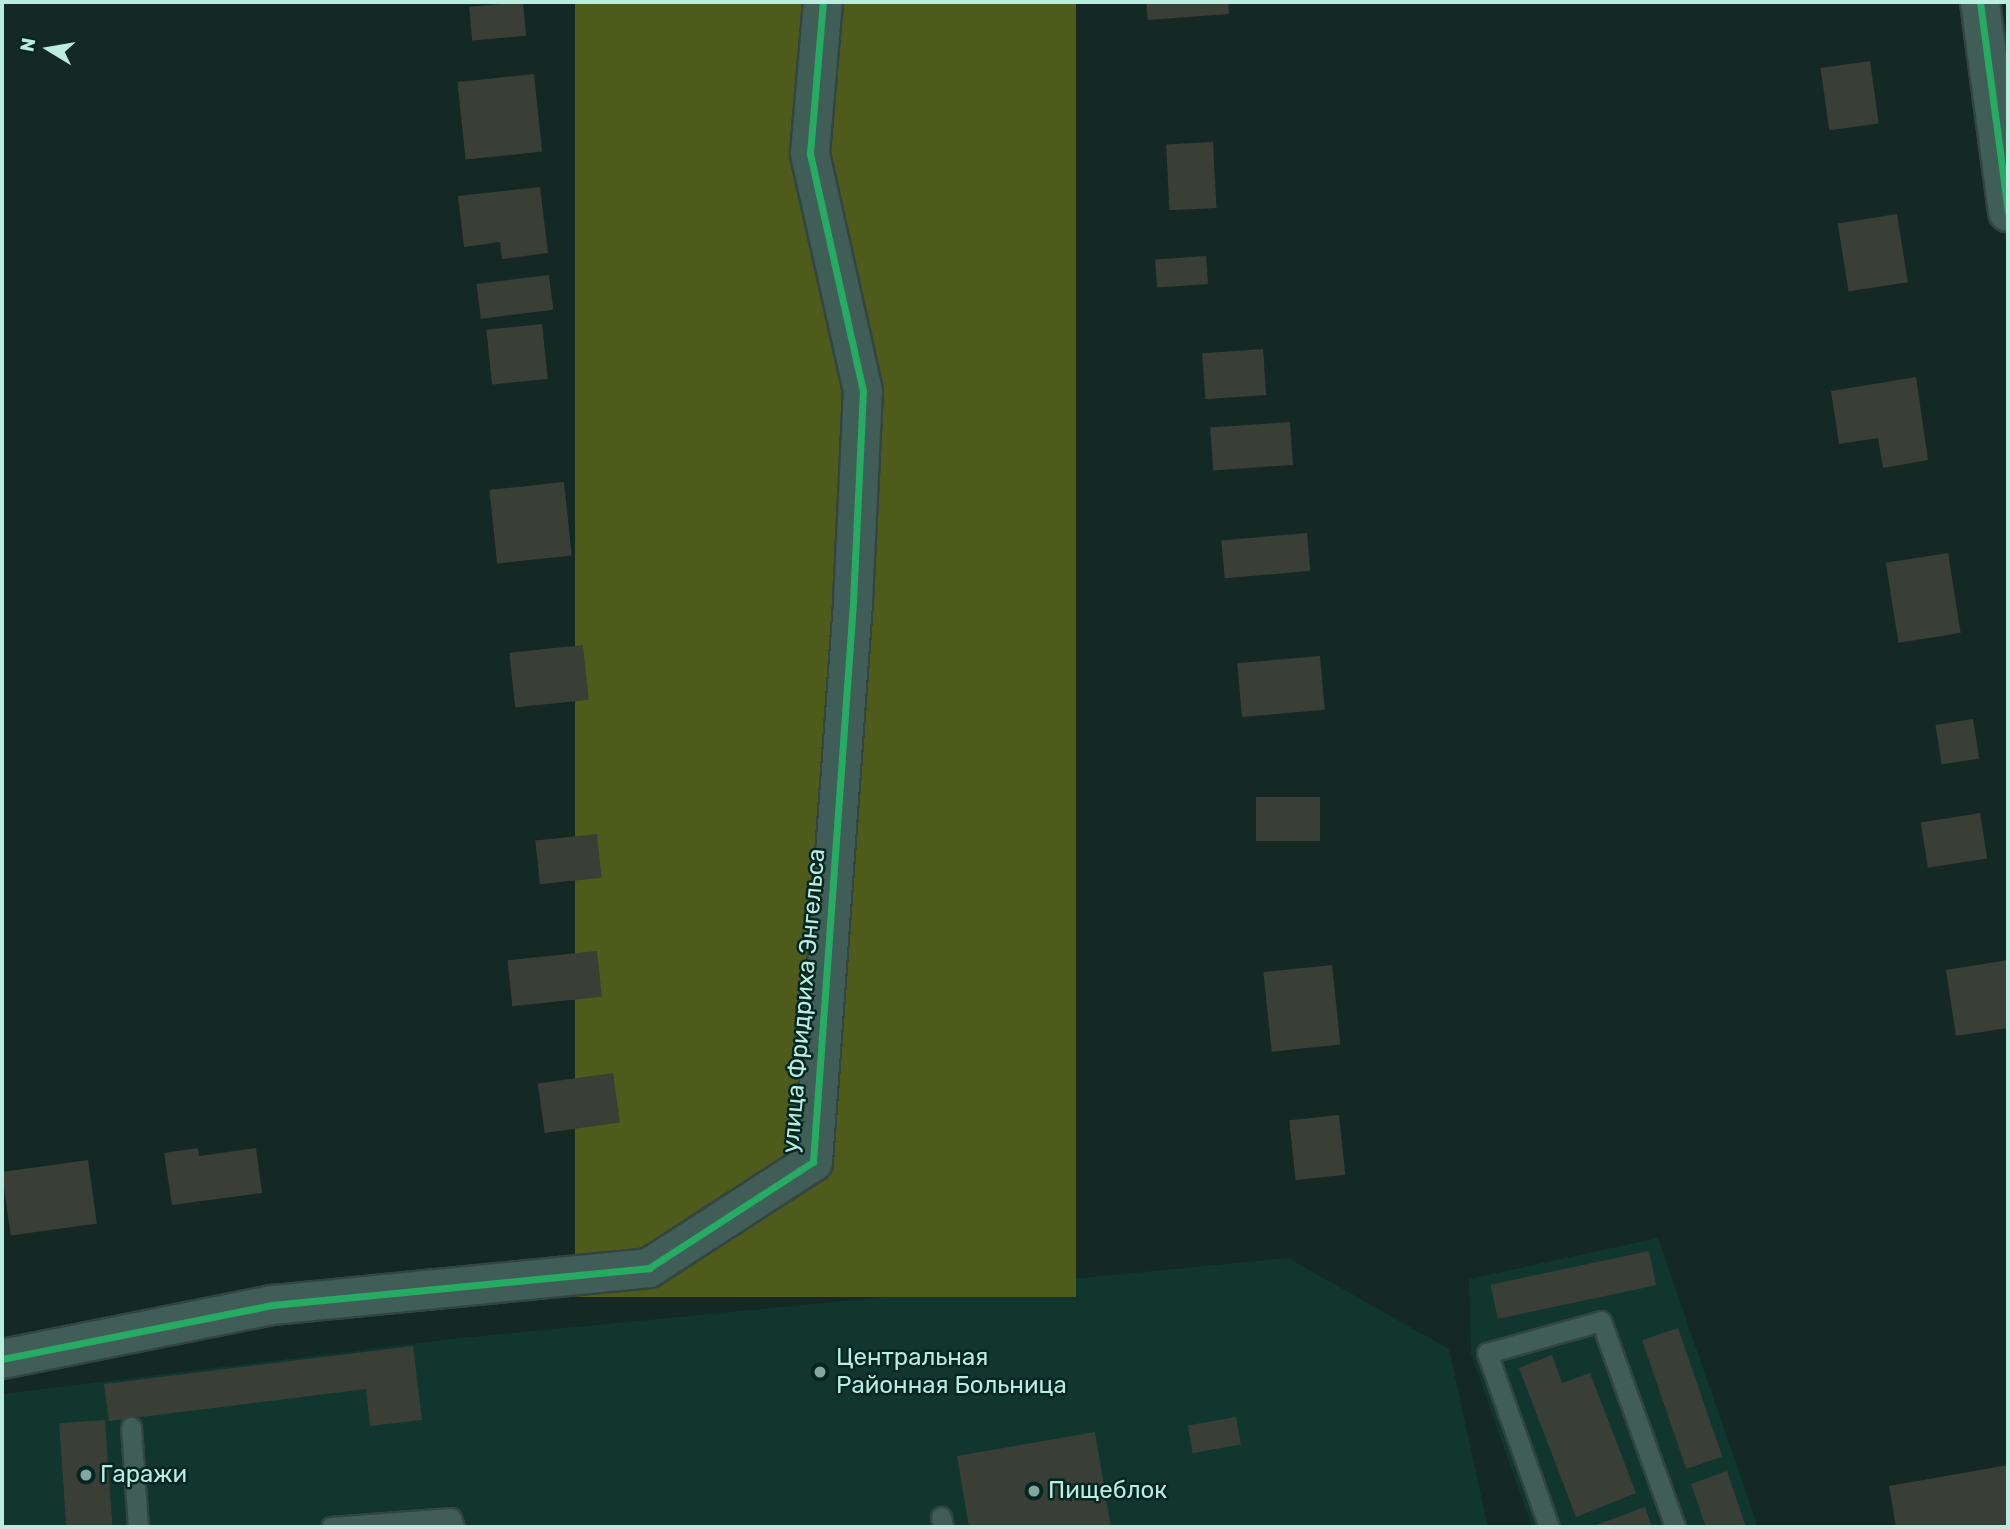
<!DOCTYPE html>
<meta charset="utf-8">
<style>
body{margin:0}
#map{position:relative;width:2010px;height:1529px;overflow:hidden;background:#142824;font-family:Rubik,sans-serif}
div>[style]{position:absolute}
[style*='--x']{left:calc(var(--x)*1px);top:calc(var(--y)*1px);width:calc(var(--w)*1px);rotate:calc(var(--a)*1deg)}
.built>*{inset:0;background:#11362e}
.forest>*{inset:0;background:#4f5b1b;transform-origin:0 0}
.building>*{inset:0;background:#393f36;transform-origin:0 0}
.roads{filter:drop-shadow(2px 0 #324540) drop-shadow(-2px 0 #324540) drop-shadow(0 2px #324540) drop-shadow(0 -2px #324540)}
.service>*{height:19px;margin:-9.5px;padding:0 9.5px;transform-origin:9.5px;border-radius:9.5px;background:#405d57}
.minor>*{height:38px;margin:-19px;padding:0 19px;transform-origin:19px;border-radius:19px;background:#405d57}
.tertiary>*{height:38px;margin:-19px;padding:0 19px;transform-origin:19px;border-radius:19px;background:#405d57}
.cycleway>*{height:7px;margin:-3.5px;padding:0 3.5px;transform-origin:3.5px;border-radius:3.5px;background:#26ab63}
.dots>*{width:19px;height:19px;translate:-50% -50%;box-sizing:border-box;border:4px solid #022620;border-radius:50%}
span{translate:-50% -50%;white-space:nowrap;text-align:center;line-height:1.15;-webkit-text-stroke:5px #022620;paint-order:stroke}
.street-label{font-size:24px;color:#bbece0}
.poi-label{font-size:24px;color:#bbece0}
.left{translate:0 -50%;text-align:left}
.frame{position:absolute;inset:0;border:4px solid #bbece0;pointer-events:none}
.north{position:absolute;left:14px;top:14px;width:70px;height:70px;-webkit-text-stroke:5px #022620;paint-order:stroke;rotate:281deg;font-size:19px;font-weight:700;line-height:28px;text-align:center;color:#bbece0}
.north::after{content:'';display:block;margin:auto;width:24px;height:32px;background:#bbece0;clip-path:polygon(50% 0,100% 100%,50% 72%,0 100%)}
</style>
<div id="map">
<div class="built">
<div style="clip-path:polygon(1658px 1238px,1758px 1527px,1532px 1527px,1471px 1354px,1469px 1279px)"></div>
<div style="clip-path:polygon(1288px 1258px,1449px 1349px,1488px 1527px,2px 1527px,2px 1394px,461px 1338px)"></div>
</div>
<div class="forest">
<div style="left:575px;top:2px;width:501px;height:1295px"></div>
</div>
<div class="building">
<div style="left:523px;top:2px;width:34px;height:54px;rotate:85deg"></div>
<div style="clip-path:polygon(1146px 2px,1228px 2px,1229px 14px,1148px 20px)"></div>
<div style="left:1870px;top:61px;width:63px;height:50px;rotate:82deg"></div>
<div style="left:534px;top:74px;width:78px;height:77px;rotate:84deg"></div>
<div style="left:1213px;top:142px;width:66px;height:47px;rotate:87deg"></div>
<div style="clip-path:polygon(540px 187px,548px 253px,502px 259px,500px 242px,464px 247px,458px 196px)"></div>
<div style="left:1897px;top:214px;width:69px;height:60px;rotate:81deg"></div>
<div style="left:1206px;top:256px;width:28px;height:51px;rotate:86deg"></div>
<div style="left:549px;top:275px;width:35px;height:73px;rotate:83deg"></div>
<div style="left:542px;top:324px;width:55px;height:56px;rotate:84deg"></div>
<div style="left:1263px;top:349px;width:46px;height:61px;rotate:86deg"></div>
<div style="clip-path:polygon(1916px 377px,1928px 460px,1883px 468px,1878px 438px,1839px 444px,1831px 391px)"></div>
<div style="left:1290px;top:422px;width:43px;height:80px;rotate:86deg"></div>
<div style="left:564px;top:482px;width:74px;height:75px;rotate:84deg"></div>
<div style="left:1307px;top:533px;width:38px;height:86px;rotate:85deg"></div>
<div style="left:1948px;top:553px;width:81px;height:63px;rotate:81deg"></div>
<div style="left:583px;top:645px;width:55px;height:74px;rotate:84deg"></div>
<div style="left:1320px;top:656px;width:54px;height:83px;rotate:85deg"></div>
<div style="left:1973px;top:719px;width:40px;height:38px;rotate:81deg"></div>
<div style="left:1256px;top:797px;width:64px;height:44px"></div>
<div style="left:1980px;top:813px;width:46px;height:60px;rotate:81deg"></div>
<div style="left:597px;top:834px;width:44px;height:62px;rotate:84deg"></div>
<div style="left:597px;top:951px;width:46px;height:90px;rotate:84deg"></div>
<div style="clip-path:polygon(2008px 960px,2008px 1028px,1956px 1036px,1946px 970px)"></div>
<div style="left:1332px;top:965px;width:80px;height:69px;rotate:84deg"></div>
<div style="left:613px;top:1073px;width:50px;height:76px;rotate:82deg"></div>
<div style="left:1339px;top:1115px;width:60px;height:50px;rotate:84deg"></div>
<div style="clip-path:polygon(198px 1148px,199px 1156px,256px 1148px,262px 1193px,172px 1205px,164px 1153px)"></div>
<div style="left:88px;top:1160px;width:64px;height:87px;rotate:82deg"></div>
<div style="left:1649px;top:1251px;width:35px;height:162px;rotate:78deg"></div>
<div style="left:1678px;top:1328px;width:136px;height:38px;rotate:71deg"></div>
<div style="clip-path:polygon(413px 1346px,422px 1420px,370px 1426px,366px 1389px,109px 1421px,104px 1384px)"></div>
<div style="clip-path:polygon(1552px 1355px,1562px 1383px,1590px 1373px,1636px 1493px,1576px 1517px,1519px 1368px)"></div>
<div style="left:1236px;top:1417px;width:28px;height:49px;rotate:80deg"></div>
<div style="left:105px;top:1420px;width:107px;height:46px;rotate:86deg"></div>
<div style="clip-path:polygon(1095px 1432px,1111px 1527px,969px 1527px,957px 1456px)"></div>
<div style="clip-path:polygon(2008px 1465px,2008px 1527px,1896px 1527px,1889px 1486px)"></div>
<div style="clip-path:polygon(1727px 1471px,1746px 1527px,1706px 1527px,1691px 1484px)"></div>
<div style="clip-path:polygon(1645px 1507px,1652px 1527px,1591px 1527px)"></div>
</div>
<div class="roads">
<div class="service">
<div style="--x:131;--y:1427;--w:100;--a:86"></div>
<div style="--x:941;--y:1517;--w:10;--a:79"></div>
<div style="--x:331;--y:1527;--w:120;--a:-4.3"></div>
<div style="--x:451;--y:1518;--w:9;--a:72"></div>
<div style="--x:1549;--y:1527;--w:185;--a:-109.6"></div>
<div style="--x:1487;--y:1353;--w:118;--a:-15.7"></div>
<div style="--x:1601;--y:1321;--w:219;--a:70.2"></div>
</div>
<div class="minor">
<div style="--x:2;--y:1359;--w:276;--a:-11.3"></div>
<div style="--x:273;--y:1305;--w:378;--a:-5.6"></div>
<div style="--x:649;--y:1268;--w:195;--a:-32.9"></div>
<div style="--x:813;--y:1162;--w:561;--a:-85.91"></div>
<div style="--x:853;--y:602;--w:211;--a:-87.3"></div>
<div style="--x:863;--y:391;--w:244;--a:-102.6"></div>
<div style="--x:810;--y:153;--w:152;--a:-85.1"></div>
</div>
<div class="tertiary">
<div style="--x:1980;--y:2;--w:212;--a:82.4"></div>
</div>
</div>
<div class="cycleway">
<div style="--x:1980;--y:2;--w:212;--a:82.4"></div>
<div style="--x:2;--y:1359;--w:276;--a:-11.3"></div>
<div style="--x:273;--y:1305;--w:378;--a:-5.6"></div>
<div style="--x:649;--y:1268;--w:195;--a:-32.9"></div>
<div style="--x:813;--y:1162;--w:561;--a:-85.91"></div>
<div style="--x:853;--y:602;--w:211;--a:-87.3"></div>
<div style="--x:863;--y:391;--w:244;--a:-102.6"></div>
<div style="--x:810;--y:153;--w:152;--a:-85.1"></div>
</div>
<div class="dots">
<div style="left:820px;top:1372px;background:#81a79e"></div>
<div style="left:86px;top:1475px;background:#81a79e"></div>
<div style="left:1034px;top:1491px;background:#81a79e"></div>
</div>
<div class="street-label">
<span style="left:804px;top:1001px;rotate:-85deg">улица Фридриха Энгельса</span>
</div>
<div class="poi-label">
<span class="left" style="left:836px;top:1372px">Центральная<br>Районная Больница</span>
<span class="left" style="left:100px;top:1475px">Гаражи</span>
<span class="left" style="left:1048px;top:1491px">Пищеблок</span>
</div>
<div class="frame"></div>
<div class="north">N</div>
</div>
